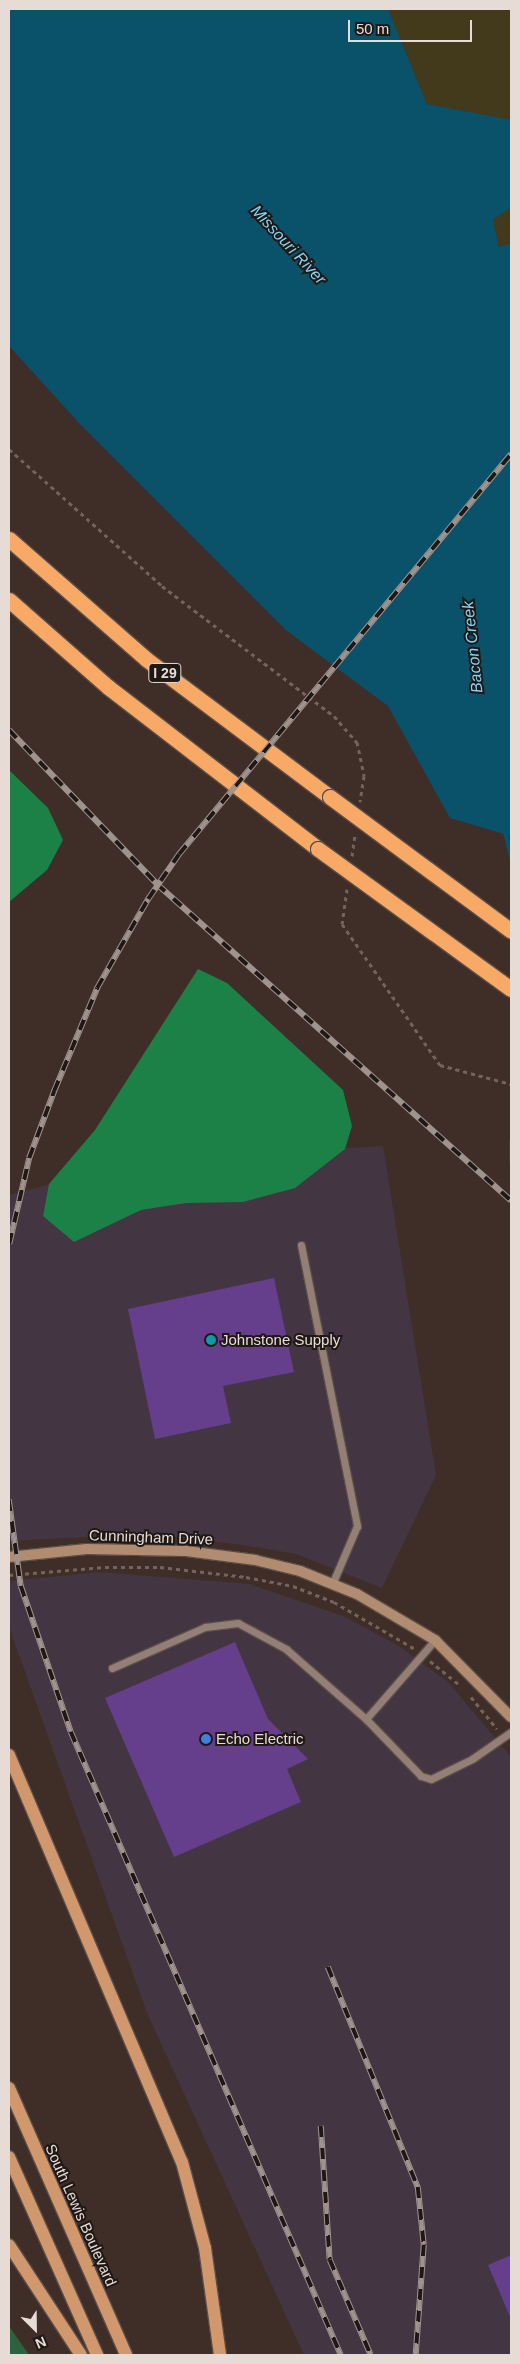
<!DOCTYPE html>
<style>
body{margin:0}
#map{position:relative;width:520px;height:2364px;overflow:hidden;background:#3f2e27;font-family:Helvetica,sans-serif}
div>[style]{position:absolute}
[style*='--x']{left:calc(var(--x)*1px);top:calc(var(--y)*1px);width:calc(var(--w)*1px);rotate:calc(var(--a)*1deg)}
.industrial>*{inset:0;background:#433542}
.green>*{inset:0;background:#2d623e}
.forest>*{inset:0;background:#1c8147}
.sand>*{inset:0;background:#423a1a}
.water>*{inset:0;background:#0a516a}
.stream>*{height:5px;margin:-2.5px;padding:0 2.5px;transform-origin:2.5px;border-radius:2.5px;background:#0a516a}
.building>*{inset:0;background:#653e8c}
.path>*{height:3px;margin-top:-1.5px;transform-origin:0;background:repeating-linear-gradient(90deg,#72635d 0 4px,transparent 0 8px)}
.roads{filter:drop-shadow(1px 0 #5b4d47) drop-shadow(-1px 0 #5b4d47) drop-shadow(0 1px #5b4d47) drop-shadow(0 -1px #5b4d47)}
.lane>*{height:7px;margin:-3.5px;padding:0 3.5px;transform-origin:3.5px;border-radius:3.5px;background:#937f76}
.secondary>*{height:10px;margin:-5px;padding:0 5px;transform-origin:5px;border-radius:5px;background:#b18c71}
.primary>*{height:12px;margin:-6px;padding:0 6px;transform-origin:6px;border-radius:6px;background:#d0986c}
.highway>*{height:15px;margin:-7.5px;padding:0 7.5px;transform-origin:7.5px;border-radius:7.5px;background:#f8a965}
.rail>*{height:5.5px;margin-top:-2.75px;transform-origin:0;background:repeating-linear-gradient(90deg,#201815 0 11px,#a0928c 0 22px);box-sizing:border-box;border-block:1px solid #a0928c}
.bridges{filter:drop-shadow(1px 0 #5b4d47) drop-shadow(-1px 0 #5b4d47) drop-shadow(0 1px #5b4d47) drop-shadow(0 -1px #5b4d47)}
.highway-bridge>*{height:15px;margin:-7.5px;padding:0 7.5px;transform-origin:7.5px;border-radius:7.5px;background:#f8a965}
.dots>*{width:14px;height:14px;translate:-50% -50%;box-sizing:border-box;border:2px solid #201815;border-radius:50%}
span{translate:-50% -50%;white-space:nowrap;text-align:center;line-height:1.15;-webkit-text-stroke:4px #201815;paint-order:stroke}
.shield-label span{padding:1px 4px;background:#201815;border:1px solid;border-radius:4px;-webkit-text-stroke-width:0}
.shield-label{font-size:14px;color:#e7dbd6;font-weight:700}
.poi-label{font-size:15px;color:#e7dbd6}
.left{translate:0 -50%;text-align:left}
.street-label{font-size:15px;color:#e7dbd6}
.water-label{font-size:16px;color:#83d4f9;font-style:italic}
.frame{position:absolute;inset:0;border:10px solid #e7dbd6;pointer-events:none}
.north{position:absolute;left:10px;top:2304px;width:50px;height:50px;-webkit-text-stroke:4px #201815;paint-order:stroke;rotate:157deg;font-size:14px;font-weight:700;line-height:20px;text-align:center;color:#e7dbd6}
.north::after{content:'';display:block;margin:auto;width:18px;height:22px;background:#e7dbd6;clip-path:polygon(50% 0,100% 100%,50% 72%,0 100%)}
.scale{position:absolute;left:348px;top:20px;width:124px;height:22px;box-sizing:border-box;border:2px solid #e7dbd6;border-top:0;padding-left:6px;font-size:15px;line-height:18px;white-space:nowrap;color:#e7dbd6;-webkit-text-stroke:4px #201815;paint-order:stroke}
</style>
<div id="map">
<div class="industrial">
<div style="clip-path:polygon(383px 1146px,436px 1475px,382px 1588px,296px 1554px,243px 1545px,147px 1534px,9px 1541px,9px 1195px,140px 1161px)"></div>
<div style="clip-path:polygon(100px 1572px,250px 1584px,343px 1616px,399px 1646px,449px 1683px,511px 1757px,511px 2355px,304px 2355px,147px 2013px,9px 1627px,9px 1581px)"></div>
</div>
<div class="green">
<div style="clip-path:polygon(9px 2326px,29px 2355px,9px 2355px)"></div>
</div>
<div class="forest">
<div style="clip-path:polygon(9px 770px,48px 808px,63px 840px,47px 870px,9px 902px)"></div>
<div style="clip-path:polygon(198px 969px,227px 983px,343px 1090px,352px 1126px,345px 1149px,295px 1188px,243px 1202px,186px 1203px,141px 1210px,74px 1242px,43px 1216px,49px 1184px,95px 1130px)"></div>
</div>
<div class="sand">
<div style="clip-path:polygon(388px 9px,511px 9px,511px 139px,427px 104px)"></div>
<div style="clip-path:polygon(511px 203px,511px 243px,499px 247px,493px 220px)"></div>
</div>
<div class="water">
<div style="clip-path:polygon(9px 9px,388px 9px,427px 104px,511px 120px,511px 207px,493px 220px,499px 247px,511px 243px,511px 836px,450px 818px,388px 706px,287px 631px,80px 424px,9px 346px)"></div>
</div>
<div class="stream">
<div style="--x:504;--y:828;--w:30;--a:76"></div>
<div style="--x:511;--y:1141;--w:20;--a:90"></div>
</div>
<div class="building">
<div style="clip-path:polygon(274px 1278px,294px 1372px,223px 1386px,231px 1423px,155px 1439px,128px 1309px)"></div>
<div style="clip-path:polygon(235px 1642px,268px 1719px,308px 1759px,287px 1769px,301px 1802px,174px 1857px,105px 1698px)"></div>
<div style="clip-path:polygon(511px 2255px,511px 2319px,488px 2265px)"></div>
</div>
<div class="path">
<div style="--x:9;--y:449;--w:205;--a:41.8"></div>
<div style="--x:162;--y:586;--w:216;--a:37.1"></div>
<div style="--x:334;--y:716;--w:35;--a:49"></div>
<div style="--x:357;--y:742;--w:35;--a:78"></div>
<div style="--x:364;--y:776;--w:26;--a:99"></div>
<div style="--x:352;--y:856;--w:21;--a:-82"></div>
<div style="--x:347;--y:889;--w:35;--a:98"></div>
<div style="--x:342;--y:924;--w:172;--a:55.2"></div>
<div style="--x:440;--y:1065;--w:73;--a:15"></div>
<div style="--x:9;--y:1575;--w:96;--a:-4.8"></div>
<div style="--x:105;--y:1567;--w:55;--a:0"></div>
<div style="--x:160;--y:1567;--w:87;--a:6.6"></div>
<div style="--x:246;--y:1577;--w:48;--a:10.8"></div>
<div style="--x:293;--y:1586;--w:44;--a:21.3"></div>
<div style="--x:334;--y:1602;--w:94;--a:30.1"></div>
<div style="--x:430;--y:1661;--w:36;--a:39"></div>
<div style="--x:471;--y:1697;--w:41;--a:50.9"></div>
</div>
<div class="roads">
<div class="lane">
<div style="--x:301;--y:1245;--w:287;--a:78.7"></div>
<div style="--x:357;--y:1526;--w:61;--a:113.2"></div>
<div style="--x:112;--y:1668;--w:102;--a:-23.8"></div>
<div style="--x:205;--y:1627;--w:33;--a:-7"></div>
<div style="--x:238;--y:1623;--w:55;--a:28.4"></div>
<div style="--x:286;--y:1649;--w:106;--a:41.2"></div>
<div style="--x:366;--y:1719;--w:79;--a:46"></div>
<div style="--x:421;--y:1776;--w:10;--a:17"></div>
<div style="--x:431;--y:1779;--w:46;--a:-26"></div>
<div style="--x:472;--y:1759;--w:47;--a:-34.7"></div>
<div style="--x:366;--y:1719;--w:105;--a:-48.9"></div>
</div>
<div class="secondary">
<div style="--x:9;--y:1557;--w:78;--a:-5.9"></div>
<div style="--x:87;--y:1549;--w:99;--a:1.2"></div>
<div style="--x:186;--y:1551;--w:70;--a:7.4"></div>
<div style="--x:255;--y:1560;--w:46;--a:13.7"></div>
<div style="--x:300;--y:1571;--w:61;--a:22"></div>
<div style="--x:357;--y:1594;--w:91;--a:30.5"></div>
<div style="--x:435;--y:1640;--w:108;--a:45.4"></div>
</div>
<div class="primary">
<div style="--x:9;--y:1755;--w:442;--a:67"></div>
<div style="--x:182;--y:2162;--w:89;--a:75"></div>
<div style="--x:205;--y:2248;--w:108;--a:82"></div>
<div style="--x:9;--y:2088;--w:292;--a:66.3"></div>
<div style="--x:9;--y:2157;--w:217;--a:66"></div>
<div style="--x:9;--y:2245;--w:131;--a:56.8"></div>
</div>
<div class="highway">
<div style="--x:9;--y:539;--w:182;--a:41.2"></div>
<div style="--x:146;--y:659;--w:230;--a:36.9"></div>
<div style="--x:9;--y:600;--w:132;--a:41.3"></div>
<div style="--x:108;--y:687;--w:265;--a:37.6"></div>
</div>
</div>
<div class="rail">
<div style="--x:9;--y:730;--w:214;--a:46.1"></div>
<div style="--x:157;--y:884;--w:475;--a:41.8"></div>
<div style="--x:9;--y:1244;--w:88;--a:-76.9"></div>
<div style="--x:29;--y:1158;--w:72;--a:-69.5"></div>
<div style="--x:54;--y:1091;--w:112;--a:-67.3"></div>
<div style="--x:97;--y:988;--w:103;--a:-60.2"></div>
<div style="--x:148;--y:899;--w:55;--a:-55.4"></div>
<div style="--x:179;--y:854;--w:520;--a:-50.31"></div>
<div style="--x:9;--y:1500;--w:87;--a:82.1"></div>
<div style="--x:21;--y:1586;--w:154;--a:71.1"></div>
<div style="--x:71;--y:1732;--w:679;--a:66.57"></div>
<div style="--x:328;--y:1967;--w:238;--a:67.8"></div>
<div style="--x:418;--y:2187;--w:58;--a:84.1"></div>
<div style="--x:424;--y:2245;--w:110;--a:94.2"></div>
<div style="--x:321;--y:2126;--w:134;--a:86.2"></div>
<div style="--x:330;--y:2260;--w:103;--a:66.7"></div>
</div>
<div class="bridges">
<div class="highway-bridge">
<div style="--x:330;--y:797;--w:225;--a:36.5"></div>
<div style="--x:318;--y:849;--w:238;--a:36"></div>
</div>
</div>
<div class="dots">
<div style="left:211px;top:1340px;background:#0f9aa8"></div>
<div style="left:206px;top:1739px;background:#3f7fe0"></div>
</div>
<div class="shield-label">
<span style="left:165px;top:673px">I 29</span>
</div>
<div class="poi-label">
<span class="left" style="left:221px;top:1340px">Johnstone Supply</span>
<span class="left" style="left:216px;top:1739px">Echo Electric</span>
</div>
<div class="street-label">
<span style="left:151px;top:1537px;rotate:2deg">Cunningham Drive</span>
<span style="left:81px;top:2215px;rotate:66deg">South Lewis Boulevard</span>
</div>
<div class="water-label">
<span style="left:288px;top:245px;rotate:47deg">Missouri River</span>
<span style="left:473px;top:647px;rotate:-96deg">Bacon Creek</span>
</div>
<div class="frame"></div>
<div class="north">N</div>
<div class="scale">50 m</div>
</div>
